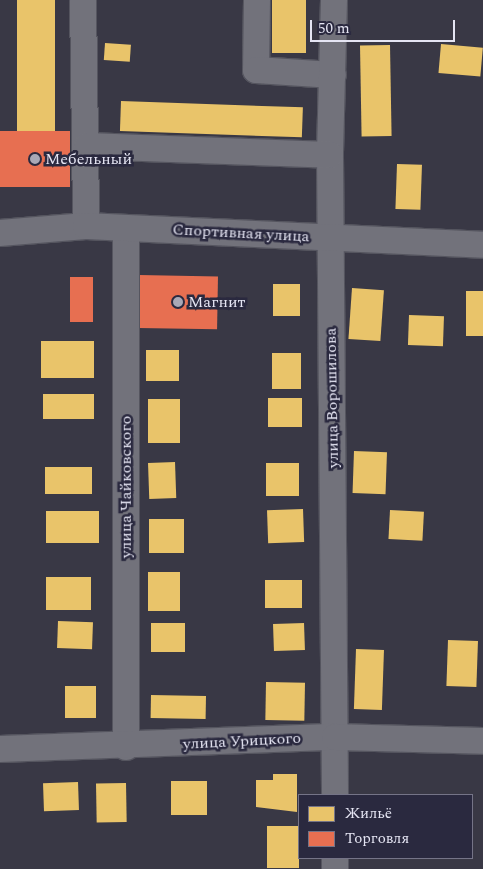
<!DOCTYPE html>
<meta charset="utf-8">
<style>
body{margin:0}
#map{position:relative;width:483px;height:869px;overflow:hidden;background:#393845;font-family:Spectral,serif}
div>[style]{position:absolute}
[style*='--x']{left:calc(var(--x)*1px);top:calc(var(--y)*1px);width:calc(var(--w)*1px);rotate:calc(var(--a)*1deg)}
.homes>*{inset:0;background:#e9c46a;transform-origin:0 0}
.shops>*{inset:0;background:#e76f51;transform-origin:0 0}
.roads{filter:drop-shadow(1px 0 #55555f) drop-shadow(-1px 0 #55555f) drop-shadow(0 1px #55555f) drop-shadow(0 -1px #55555f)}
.minor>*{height:26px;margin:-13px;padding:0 13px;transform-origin:13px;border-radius:13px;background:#72727b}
.dots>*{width:14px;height:14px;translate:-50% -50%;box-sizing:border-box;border:2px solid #2a293f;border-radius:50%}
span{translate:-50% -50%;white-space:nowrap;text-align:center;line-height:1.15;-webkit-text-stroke:5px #2a293f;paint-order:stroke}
.poi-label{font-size:16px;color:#e5e5f3}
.left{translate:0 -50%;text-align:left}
.street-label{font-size:16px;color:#e5e5f3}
.legend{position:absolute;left:298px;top:794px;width:175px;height:65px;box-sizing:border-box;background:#2a293f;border:1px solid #757487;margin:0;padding:6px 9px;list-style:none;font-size:15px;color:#e5e5f3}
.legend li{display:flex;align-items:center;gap:10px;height:25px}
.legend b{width:25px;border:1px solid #757487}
.scale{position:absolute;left:310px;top:20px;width:145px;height:22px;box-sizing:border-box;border:2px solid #e5e5f3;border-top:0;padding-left:6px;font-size:15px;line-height:18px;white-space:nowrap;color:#e5e5f3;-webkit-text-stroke:4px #2a293f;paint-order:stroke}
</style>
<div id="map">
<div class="homes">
<div style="left:17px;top:0;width:38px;height:131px"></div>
<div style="left:272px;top:0;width:34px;height:53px"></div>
<div style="left:105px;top:43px;width:26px;height:17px;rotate:4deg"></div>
<div style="left:441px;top:44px;width:42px;height:29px;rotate:5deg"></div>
<div style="left:390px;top:45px;width:91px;height:30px;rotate:89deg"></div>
<div style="left:121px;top:101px;width:182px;height:30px;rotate:2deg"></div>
<div style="left:397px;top:164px;width:25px;height:45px;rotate:2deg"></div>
<div style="left:300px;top:284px;width:32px;height:27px;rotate:90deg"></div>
<div style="left:352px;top:288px;width:32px;height:51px;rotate:4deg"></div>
<div style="left:466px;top:291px;width:17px;height:45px"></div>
<div style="left:409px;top:315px;width:35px;height:30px;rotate:2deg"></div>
<div style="left:41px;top:341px;width:53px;height:37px"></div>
<div style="left:146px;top:350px;width:33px;height:31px"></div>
<div style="left:301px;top:353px;width:36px;height:29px;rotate:90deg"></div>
<div style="left:43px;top:394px;width:51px;height:25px"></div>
<div style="left:302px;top:398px;width:29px;height:34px;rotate:90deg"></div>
<div style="left:148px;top:399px;width:32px;height:44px"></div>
<div style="left:354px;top:451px;width:33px;height:42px;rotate:2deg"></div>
<div style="left:175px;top:462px;width:36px;height:27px;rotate:88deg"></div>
<div style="left:266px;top:463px;width:33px;height:33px"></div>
<div style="left:45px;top:467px;width:47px;height:27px"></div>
<div style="left:303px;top:509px;width:33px;height:36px;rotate:88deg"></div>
<div style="left:390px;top:510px;width:34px;height:29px;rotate:3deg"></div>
<div style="left:46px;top:511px;width:53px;height:32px"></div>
<div style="left:149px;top:519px;width:35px;height:34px"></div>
<div style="left:180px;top:572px;width:39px;height:32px;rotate:90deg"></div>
<div style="left:46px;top:577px;width:45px;height:33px"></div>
<div style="left:302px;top:580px;width:28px;height:37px;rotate:90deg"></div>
<div style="left:58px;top:621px;width:35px;height:27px;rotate:2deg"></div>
<div style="left:151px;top:623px;width:34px;height:29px"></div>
<div style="left:304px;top:623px;width:27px;height:31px;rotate:88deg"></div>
<div style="left:448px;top:640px;width:30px;height:46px;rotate:2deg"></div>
<div style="left:356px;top:649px;width:28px;height:60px;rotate:2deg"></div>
<div style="left:266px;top:682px;width:39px;height:38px;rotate:1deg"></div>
<div style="left:65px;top:686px;width:31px;height:32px"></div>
<div style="left:151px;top:695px;width:55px;height:23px;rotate:1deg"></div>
<div style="clip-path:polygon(273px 774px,297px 774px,297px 812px,256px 807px,256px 780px,273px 780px)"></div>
<div style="left:171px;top:781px;width:36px;height:34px"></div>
<div style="left:78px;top:782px;width:28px;height:35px;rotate:88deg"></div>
<div style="left:126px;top:783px;width:39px;height:30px;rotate:89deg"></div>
<div style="left:267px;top:826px;width:32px;height:42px"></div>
</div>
<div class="shops">
<div style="left:0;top:131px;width:70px;height:56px"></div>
<div style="left:139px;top:275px;width:79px;height:53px;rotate:1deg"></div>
<div style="left:70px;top:277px;width:23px;height:45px"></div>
</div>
<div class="roads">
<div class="minor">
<div style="--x:83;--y:0;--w:226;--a:89.2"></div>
<div style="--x:257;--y:0;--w:70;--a:90.8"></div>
<div style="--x:256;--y:70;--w:77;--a:3.7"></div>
<div style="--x:334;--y:0;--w:155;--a:91.5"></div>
<div style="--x:330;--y:155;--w:640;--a:89.55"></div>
<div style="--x:87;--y:146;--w:243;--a:2.1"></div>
<div style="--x:126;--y:228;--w:519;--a:90"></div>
<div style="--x:0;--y:233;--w:86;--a:-4.7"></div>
<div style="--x:86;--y:226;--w:397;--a:2.7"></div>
<div style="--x:0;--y:749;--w:335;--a:-2.1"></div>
<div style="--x:335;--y:737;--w:148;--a:1.5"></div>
<div style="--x:335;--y:869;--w:11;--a:-90"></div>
</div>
</div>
<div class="dots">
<div style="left:35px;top:159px;background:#a9a8b6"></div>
<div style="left:178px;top:302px;background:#a9a8b6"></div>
</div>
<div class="poi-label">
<span class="left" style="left:45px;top:159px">Мебельный</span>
<span class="left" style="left:188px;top:302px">Магнит</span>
</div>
<div class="street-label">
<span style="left:241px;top:233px;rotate:3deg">Спортивная улица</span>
<span style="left:332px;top:398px;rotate:-91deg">улица Ворошилова</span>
<span style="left:126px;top:487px;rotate:-90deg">улица Чайковского</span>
<span style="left:242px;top:741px;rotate:-3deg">улица Урицкого</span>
</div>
<ul class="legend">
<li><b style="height:14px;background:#e9c46a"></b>Жильё</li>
<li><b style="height:14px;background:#e76f51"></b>Торговля</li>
</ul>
<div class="scale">50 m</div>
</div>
